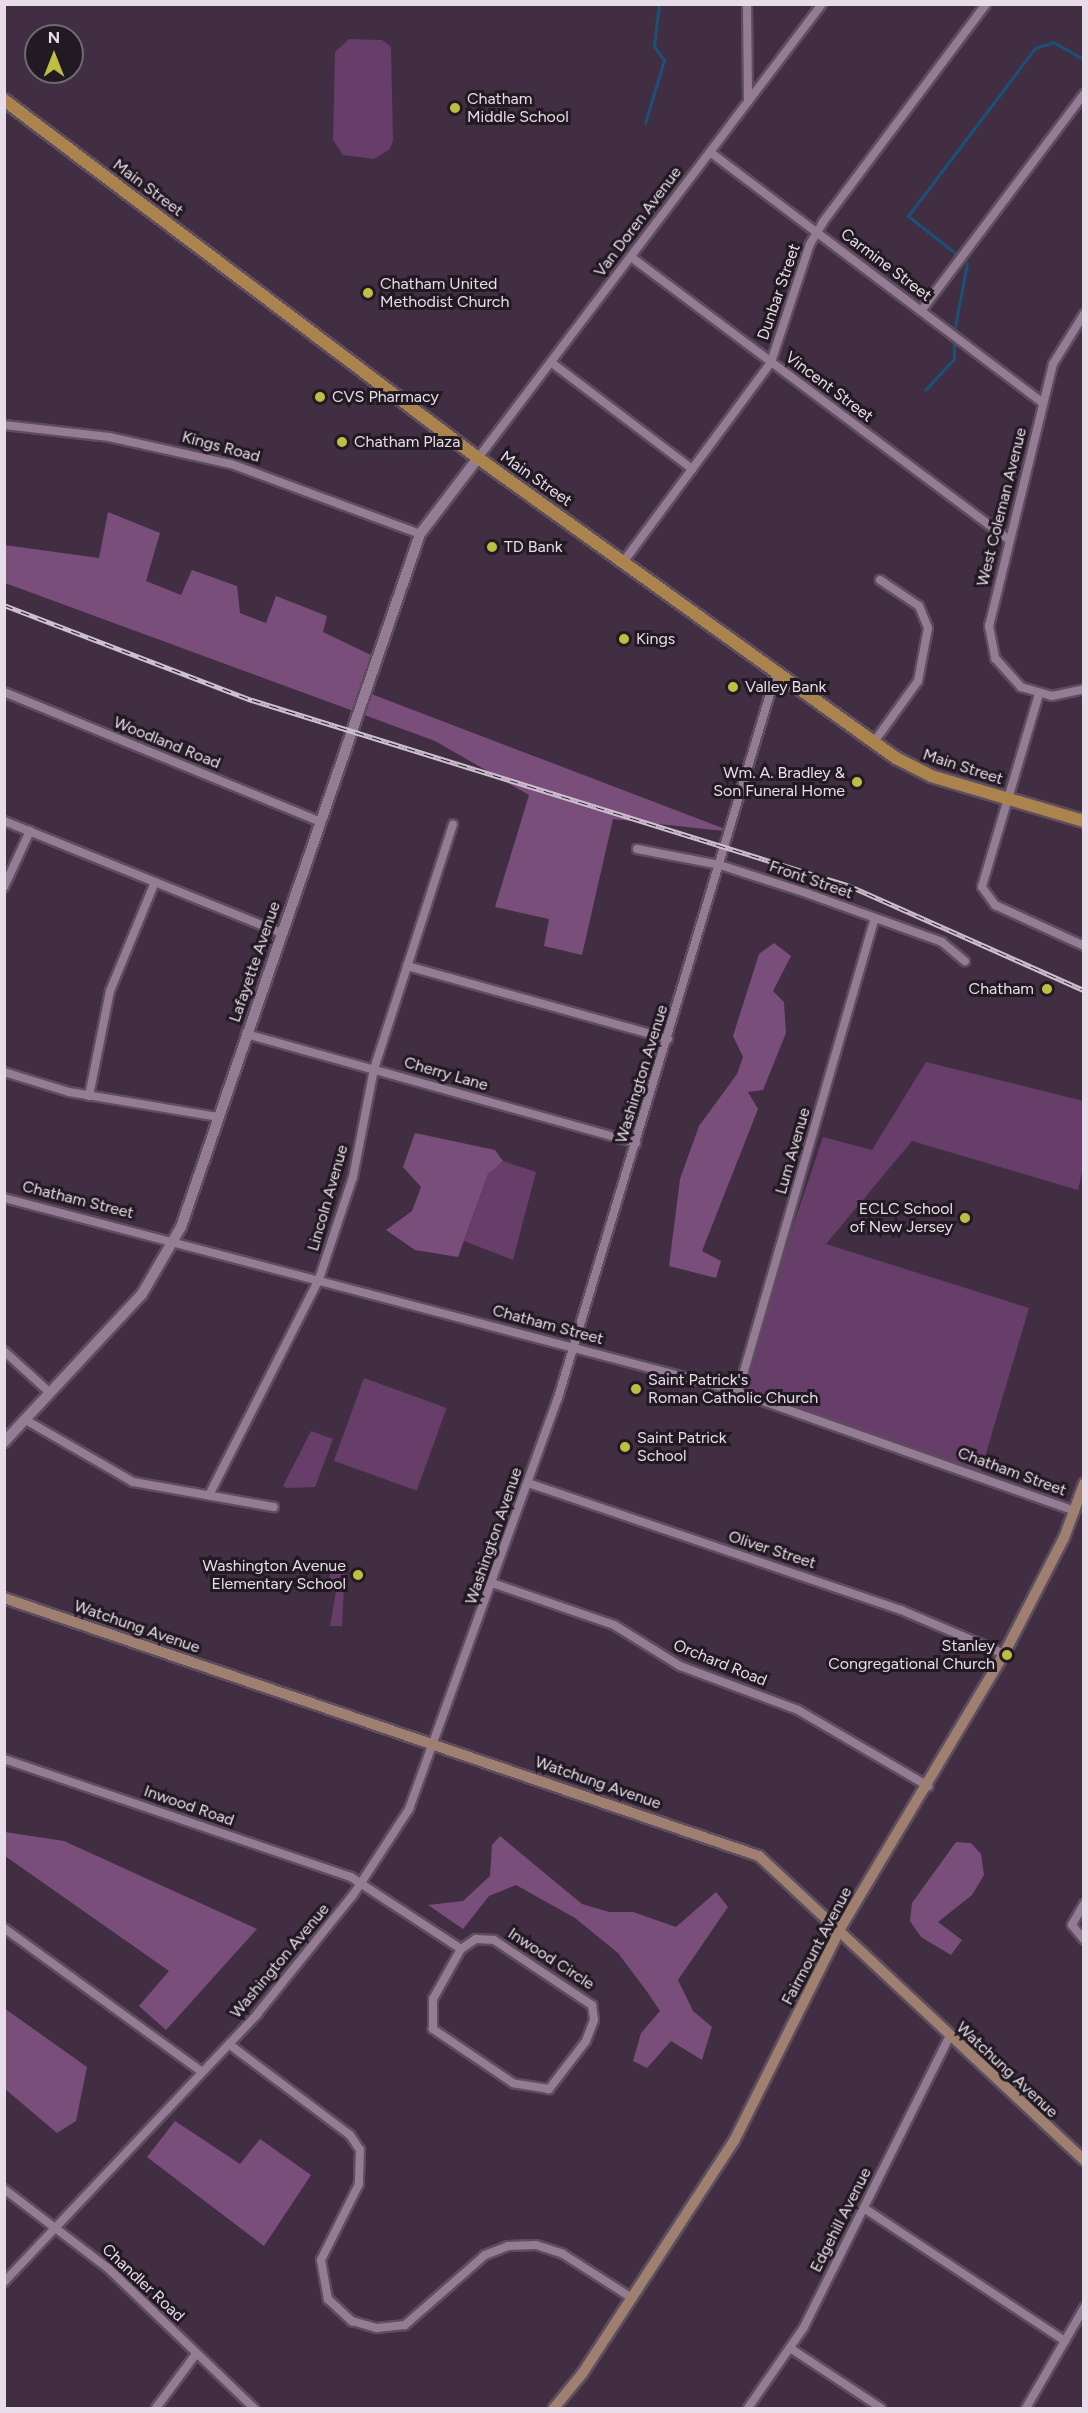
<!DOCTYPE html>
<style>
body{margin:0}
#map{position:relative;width:1088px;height:2413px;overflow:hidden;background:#412e42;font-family:Figtree,sans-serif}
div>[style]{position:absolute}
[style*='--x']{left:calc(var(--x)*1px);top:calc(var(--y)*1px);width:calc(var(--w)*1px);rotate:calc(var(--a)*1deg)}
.green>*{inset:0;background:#673d69;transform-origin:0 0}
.forest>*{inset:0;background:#794e7b}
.stream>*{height:3px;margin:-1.5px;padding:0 1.5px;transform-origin:1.5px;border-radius:1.5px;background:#1b5079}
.roads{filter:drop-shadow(2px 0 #5d4d5e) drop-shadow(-2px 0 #5d4d5e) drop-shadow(0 2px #5d4d5e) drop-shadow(0 -2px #5d4d5e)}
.minor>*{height:8px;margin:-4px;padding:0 4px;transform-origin:4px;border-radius:4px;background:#947d94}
.tertiary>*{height:10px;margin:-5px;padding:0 5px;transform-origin:5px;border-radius:5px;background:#947d94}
.secondary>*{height:10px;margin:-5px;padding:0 5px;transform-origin:5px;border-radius:5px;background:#9f8070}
.primary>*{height:12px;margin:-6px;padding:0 6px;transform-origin:6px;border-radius:6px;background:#aa834d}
.rail>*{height:5px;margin-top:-2.5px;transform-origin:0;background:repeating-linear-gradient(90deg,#221a23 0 9px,#cdc0ce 0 18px);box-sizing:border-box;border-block:2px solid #cdc0ce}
.dots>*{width:16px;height:16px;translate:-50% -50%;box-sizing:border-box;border:3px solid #221a23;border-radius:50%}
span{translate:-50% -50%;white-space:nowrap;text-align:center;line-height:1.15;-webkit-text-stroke:6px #221a23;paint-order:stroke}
.poi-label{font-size:16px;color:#e8dce9}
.left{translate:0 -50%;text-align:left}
.right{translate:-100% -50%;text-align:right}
.street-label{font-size:16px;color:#e8dce9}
.frame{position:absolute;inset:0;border:6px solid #e8dce9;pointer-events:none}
.north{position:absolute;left:24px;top:24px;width:60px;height:60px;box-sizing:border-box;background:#221a23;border:2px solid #716872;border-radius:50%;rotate:0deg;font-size:16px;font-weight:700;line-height:24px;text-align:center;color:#e8dce9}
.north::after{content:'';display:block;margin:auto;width:21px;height:27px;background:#bebe42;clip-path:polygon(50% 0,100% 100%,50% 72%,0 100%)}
</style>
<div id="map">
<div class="green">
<div style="clip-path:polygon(349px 39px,382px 40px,391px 47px,393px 140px,390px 149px,374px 159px,343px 155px,333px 140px,335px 52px)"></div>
<div style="clip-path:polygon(926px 1062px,1083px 1101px,1083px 1168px,1078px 1190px,912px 1141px,826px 1244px,1029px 1308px,979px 1477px,738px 1390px,823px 1137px,872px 1150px)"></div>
<div style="clip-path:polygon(503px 1161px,536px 1172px,513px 1260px,464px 1241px,488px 1174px)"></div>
<div style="left:364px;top:1378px;width:88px;height:88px;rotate:20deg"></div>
<div style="clip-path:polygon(311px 1431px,333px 1439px,315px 1487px,287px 1488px,283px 1486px)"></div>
<div style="clip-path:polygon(330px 1567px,345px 1568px,342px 1626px,330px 1626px,336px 1591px,329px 1590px)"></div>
</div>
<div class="forest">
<div style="clip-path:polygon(108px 512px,160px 533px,146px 581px,181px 595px,192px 570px,237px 586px,240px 613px,266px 623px,276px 596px,327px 616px,323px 632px,377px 658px,366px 692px,733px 832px,613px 819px,582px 955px,544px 946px,549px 919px,495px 907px,529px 795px,435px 741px,5px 583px,4px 545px,99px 558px)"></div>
<div style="clip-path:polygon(774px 943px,791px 956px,773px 991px,784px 1002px,786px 1033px,763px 1090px,748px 1092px,758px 1109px,702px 1251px,721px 1261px,716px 1278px,669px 1266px,680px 1179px,699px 1126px,737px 1074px,743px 1057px,733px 1036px,759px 954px)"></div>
<div style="clip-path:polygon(415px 1133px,495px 1150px,503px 1161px,488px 1174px,458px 1257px,415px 1250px,386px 1230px,412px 1211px,421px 1187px,403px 1167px)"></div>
<div style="clip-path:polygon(5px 1832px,64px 1841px,257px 1929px,166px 2030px,139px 2006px,169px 1971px,5px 1856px)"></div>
<div style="clip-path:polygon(500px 1836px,582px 1904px,609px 1912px,633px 1912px,676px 1927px,716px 1892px,728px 1907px,678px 1980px,693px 2011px,712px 2027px,702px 2060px,671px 2041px,647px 2068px,633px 2061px,641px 2033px,660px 2011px,648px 1993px,618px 1953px,575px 1918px,516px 1885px,489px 1896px,463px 1929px,428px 1905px,463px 1901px,490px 1876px,492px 1845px)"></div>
<div style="clip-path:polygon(956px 1842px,971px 1843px,981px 1854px,984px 1875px,972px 1895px,938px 1922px,962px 1940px,951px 1955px,921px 1937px,910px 1921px,912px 1903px)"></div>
<div style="clip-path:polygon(4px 2008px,87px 2067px,76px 2121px,57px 2133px,5px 2089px)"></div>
<div style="clip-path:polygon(175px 2121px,240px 2164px,260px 2139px,311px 2175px,264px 2246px,147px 2157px)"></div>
</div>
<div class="stream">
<div style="--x:645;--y:123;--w:66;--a:-73.2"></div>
<div style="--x:664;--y:60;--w:17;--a:-126"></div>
<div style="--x:654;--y:46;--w:42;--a:-83.2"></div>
<div style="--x:955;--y:253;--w:60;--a:-141.8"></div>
<div style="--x:908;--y:216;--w:211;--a:-52.9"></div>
<div style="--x:1035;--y:48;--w:19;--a:-18"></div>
<div style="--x:1053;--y:42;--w:35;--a:29"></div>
<div style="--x:955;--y:327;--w:65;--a:-79.4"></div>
<div style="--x:925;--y:390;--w:42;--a:-46.9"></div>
<div style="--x:954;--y:359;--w:14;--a:-90"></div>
</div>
<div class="roads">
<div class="minor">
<div style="--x:747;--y:4;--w:97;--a:89.4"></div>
<div style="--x:710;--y:152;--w:417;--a:37"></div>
<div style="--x:631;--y:257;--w:472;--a:36.8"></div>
<div style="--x:921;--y:311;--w:271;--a:-53.1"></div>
<div style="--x:1084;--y:314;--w:59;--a:121.8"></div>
<div style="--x:1053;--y:364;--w:270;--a:103.7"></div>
<div style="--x:989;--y:626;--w:33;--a:79"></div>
<div style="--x:995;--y:658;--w:39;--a:48"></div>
<div style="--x:1021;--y:687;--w:32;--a:16"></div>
<div style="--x:1052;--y:696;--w:33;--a:-12"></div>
<div style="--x:552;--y:363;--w:176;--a:37.1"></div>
<div style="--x:4;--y:425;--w:106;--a:6.5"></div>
<div style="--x:109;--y:437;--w:125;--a:12.5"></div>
<div style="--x:231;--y:464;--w:202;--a:20.3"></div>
<div style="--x:478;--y:458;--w:570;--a:-52.85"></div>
<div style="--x:624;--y:561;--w:247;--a:-53.5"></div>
<div style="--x:771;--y:362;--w:124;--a:-71.7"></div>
<div style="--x:810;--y:244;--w:26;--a:-59"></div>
<div style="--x:823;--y:222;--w:272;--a:-53.2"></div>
<div style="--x:4;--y:692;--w:340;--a:22.3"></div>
<div style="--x:1039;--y:694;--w:201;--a:106.5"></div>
<div style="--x:982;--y:887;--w:22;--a:54"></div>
<div style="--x:995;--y:905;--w:98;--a:24.7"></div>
<div style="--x:874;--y:742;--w:75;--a:-54.2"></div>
<div style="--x:918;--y:681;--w:54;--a:-79.3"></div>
<div style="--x:928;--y:628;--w:24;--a:-112"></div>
<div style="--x:919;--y:606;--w:47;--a:-146.3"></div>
<div style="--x:4;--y:821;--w:299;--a:22"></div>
<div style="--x:637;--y:849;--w:85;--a:10.9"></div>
<div style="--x:720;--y:865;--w:94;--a:18"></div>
<div style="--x:809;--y:894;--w:141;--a:19.8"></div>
<div style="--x:942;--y:942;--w:30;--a:40"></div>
<div style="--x:4;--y:887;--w:62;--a:-65.1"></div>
<div style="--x:407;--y:966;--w:271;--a:15.6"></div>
<div style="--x:246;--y:1034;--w:405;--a:15.6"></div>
<div style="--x:4;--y:1072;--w:68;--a:17.1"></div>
<div style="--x:69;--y:1092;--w:152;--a:9.5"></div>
<div style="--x:89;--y:1096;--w:107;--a:-78.7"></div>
<div style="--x:110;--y:991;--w:118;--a:-67.6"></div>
<div style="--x:4;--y:1198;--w:747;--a:14.74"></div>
<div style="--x:726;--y:1388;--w:370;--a:19.4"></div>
<div style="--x:4;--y:1351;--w:61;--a:42.3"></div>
<div style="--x:738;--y:1392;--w:493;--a:-73.9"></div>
<div style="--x:24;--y:1419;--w:126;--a:30"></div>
<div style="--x:133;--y:1482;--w:143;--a:10.1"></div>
<div style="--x:528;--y:1483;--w:394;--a:18.8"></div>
<div style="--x:901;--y:1610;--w:112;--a:23.1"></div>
<div style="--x:209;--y:1495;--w:242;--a:-63"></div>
<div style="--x:319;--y:1279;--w:108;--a:-71.6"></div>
<div style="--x:353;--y:1177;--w:110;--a:-79"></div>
<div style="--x:374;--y:1069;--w:257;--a:-72.1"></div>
<div style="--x:495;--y:1584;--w:126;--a:19"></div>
<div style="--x:614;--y:1625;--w:78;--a:31.8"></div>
<div style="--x:680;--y:1666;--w:126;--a:20.4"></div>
<div style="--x:798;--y:1710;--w:151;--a:30.3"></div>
<div style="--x:4;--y:1759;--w:367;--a:18.8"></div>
<div style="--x:351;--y:1877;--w:131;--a:33.2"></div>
<div style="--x:1084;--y:1904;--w:24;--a:120"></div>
<div style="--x:1072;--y:1925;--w:19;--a:51"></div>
<div style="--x:4;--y:1928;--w:243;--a:36"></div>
<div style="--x:494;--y:1940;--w:118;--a:33.6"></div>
<div style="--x:592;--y:2005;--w:15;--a:82"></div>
<div style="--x:594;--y:2020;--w:22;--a:111"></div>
<div style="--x:586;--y:2041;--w:61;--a:127.6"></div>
<div style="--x:549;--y:2089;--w:36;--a:-171"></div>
<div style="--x:513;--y:2083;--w:97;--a:-146"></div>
<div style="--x:433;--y:2029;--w:30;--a:-90"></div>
<div style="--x:433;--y:1999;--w:57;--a:-60.8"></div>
<div style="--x:461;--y:1949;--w:18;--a:-34"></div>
<div style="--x:476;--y:1939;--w:18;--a:3"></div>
<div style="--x:230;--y:2045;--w:150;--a:36.9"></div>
<div style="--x:350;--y:2135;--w:18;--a:56"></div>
<div style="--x:360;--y:2150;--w:34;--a:92"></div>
<div style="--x:359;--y:2184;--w:85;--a:116.6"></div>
<div style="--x:321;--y:2260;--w:40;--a:80"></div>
<div style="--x:328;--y:2299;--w:33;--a:43"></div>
<div style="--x:352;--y:2321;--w:26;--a:16"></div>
<div style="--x:377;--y:2328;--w:28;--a:-6"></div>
<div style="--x:405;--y:2325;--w:106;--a:-41.2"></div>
<div style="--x:485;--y:2255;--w:25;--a:-21"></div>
<div style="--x:508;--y:2246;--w:28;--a:-2"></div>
<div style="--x:536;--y:2245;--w:28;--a:18"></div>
<div style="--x:563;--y:2254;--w:82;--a:32.5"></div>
<div style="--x:4;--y:2189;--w:132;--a:37.3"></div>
<div style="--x:109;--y:2269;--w:201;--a:43.8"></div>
<div style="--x:864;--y:2208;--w:241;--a:33.5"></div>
<div style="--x:4;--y:2282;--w:370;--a:-46.6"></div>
<div style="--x:258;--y:2013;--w:151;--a:-51.2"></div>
<div style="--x:353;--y:1895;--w:103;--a:-56.9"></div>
<div style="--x:409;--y:1809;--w:437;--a:-70.1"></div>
<div style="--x:558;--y:1398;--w:759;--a:-73.24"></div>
<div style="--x:790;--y:2348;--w:109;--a:33.4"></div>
<div style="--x:156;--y:2408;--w:67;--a:-53.5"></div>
<div style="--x:748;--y:2408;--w:98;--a:-55.3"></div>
<div style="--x:804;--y:2327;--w:324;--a:-63.4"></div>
<div style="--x:1026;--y:2408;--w:116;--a:-59.9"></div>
</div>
<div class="tertiary">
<div style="--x:4;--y:1442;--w:202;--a:-47"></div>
<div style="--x:142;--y:1294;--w:78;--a:-59.8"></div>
<div style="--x:181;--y:1227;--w:733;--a:-70.97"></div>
<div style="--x:420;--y:534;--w:96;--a:-52.7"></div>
</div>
<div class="secondary">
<div style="--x:4;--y:1598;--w:798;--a:18.87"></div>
<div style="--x:759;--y:1856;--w:445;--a:43.1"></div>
<div style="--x:554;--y:2408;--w:44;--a:-50.5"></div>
<div style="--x:582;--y:2374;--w:278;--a:-56.9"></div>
<div style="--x:734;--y:2141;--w:237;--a:-63.4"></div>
<div style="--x:840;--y:1929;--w:320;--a:-59.2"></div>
<div style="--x:1004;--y:1654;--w:131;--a:-62.7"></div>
<div style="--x:1064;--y:1538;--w:58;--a:-69.7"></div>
</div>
<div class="primary">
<div style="--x:4;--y:100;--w:594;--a:37.06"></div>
<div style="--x:478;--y:458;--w:515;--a:35.67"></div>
<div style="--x:896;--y:758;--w:39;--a:27"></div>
<div style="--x:931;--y:776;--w:159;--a:16.4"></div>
</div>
</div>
<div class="rail">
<div style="--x:4;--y:605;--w:266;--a:21"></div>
<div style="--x:252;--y:700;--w:626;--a:17.28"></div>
<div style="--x:850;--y:886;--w:256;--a:24"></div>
</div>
<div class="dots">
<div style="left:455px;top:108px;background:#bebe42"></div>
<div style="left:368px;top:293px;background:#bebe42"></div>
<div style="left:320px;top:397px;background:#bebe42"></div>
<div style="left:342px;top:442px;background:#bebe42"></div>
<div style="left:492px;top:547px;background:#bebe42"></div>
<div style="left:624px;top:639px;background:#bebe42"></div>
<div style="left:733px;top:687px;background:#bebe42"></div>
<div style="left:857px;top:782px;background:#bebe42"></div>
<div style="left:1047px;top:989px;background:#bebe42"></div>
<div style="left:965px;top:1218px;background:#bebe42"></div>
<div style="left:636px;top:1389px;background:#bebe42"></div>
<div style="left:625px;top:1447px;background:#bebe42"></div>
<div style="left:358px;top:1575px;background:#bebe42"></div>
<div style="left:1007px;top:1655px;background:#bebe42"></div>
</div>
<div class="poi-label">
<span class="left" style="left:467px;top:108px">Chatham<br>Middle School</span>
<span class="left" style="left:380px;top:293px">Chatham United<br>Methodist Church</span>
<span class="left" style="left:332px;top:397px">CVS Pharmacy</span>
<span class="left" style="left:354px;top:442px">Chatham Plaza</span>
<span class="left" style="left:504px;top:547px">TD Bank</span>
<span class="left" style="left:636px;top:639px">Kings</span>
<span class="left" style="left:745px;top:687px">Valley Bank</span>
<span class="right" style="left:845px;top:782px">Wm. A. Bradley &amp;<br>Son Funeral Home</span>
<span class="right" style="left:1034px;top:989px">Chatham</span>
<span class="right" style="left:953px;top:1218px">ECLC School<br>of New Jersey</span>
<span class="left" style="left:648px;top:1389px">Saint Patrick's<br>Roman Catholic Church</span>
<span class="left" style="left:637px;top:1447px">Saint Patrick<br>School</span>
<span class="right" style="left:346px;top:1575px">Washington Avenue<br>Elementary School</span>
<span class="right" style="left:995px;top:1655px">Stanley<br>Congregational Church</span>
</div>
<div class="street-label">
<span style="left:148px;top:188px;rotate:37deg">Main Street</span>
<span style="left:638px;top:222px;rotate:-53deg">Van Doren Avenue</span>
<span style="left:886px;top:265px;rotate:37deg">Carmine Street</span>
<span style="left:779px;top:292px;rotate:-71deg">Dunbar Street</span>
<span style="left:829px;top:387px;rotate:37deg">Vincent Street</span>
<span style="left:221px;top:447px;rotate:15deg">Kings Road</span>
<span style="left:536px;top:479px;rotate:35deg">Main Street</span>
<span style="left:1002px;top:507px;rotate:-76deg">West Coleman Avenue</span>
<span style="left:167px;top:743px;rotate:22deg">Woodland Road</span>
<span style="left:963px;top:767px;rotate:18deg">Main Street</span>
<span style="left:811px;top:880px;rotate:19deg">Front Street</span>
<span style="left:255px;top:962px;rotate:-71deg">Lafayette Avenue</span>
<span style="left:446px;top:1074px;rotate:16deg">Cherry Lane</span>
<span style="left:642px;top:1074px;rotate:-73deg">Washington Avenue</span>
<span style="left:793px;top:1151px;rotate:-74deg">Lum Avenue</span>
<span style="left:328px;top:1198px;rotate:-74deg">Lincoln Avenue</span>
<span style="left:78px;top:1200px;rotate:14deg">Chatham Street</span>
<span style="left:548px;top:1325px;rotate:15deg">Chatham Street</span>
<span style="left:1012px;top:1472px;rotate:20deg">Chatham Street</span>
<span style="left:494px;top:1536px;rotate:-71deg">Washington Avenue</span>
<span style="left:772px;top:1550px;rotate:18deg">Oliver Street</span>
<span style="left:137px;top:1627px;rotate:19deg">Watchung Avenue</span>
<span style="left:720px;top:1663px;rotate:22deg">Orchard Road</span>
<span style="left:598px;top:1783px;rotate:19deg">Watchung Avenue</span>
<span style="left:189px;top:1806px;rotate:19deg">Inwood Road</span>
<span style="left:817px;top:1946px;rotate:-62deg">Fairmount Avenue</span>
<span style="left:551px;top:1959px;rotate:33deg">Inwood Circle</span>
<span style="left:280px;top:1961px;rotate:-50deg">Washington Avenue</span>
<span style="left:1007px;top:2070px;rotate:43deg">Watchung Avenue</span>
<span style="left:841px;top:2220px;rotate:-63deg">Edgehill Avenue</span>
<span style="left:143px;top:2283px;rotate:43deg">Chandler Road</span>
</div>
<div class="frame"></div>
<div class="north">N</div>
</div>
